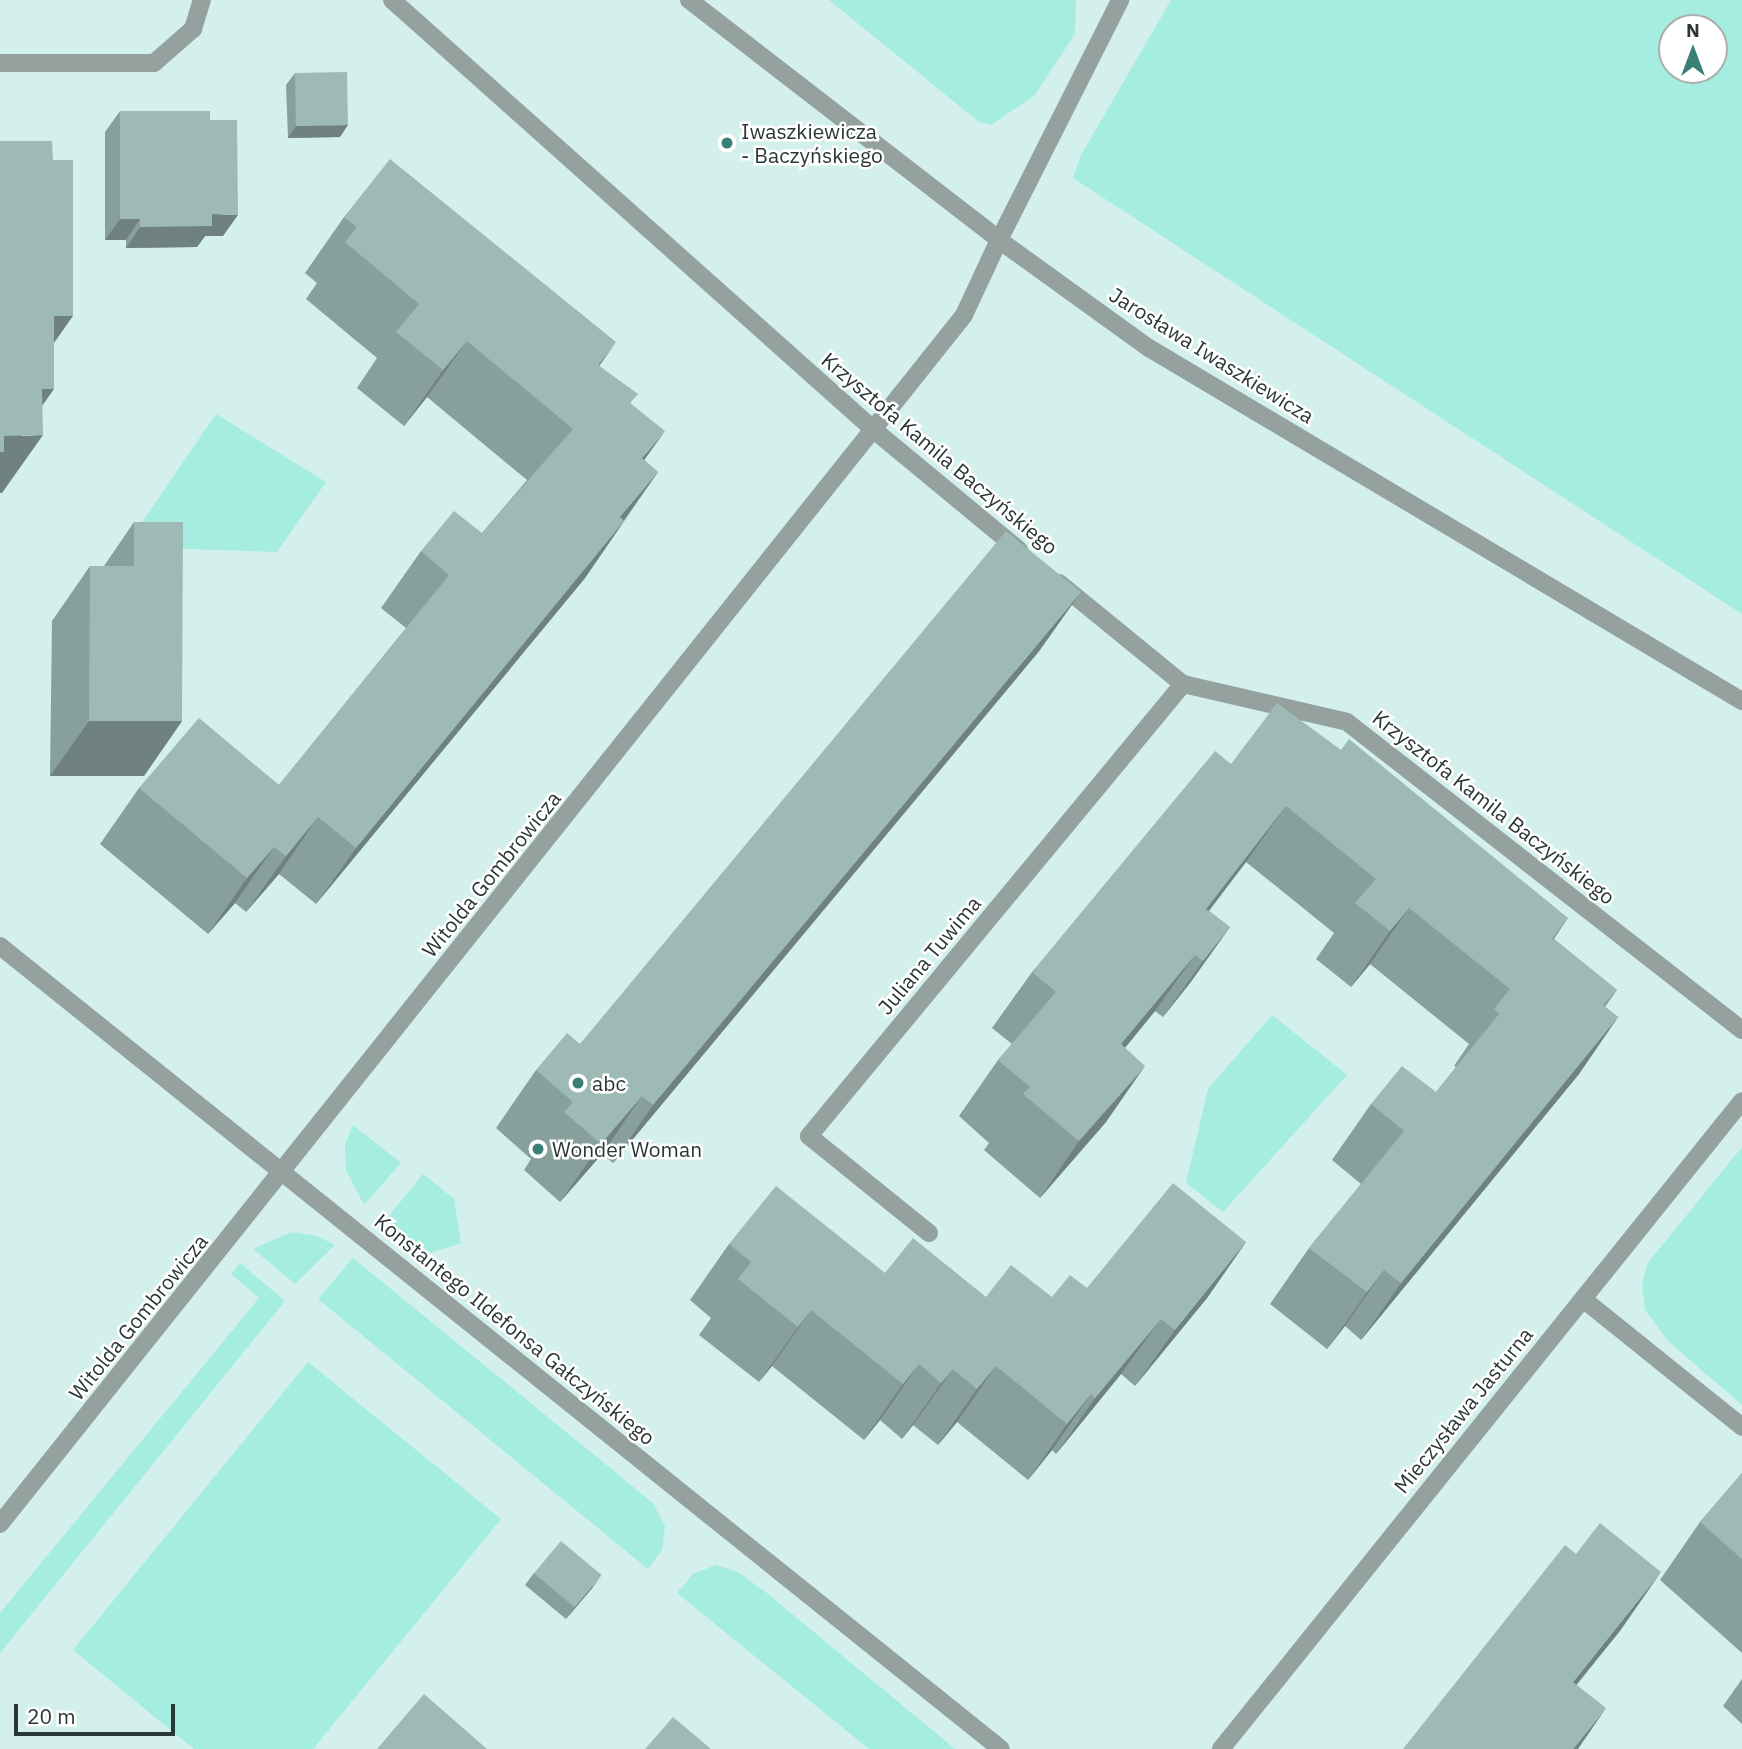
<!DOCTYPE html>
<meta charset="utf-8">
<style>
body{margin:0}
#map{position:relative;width:1742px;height:1749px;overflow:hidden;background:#d4f0ec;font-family:"IBM Plex Sans",sans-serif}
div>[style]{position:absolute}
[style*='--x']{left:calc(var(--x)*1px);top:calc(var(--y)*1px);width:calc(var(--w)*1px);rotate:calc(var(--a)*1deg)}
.green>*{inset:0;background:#a5ece1}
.service>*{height:18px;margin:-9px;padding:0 9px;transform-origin:9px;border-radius:9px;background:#95a19f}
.minor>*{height:18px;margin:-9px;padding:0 9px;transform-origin:9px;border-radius:9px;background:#95a19f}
.tertiary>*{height:18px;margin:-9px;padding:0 9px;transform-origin:9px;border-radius:9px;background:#95a19f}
.wall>*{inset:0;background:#88a09c}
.shaded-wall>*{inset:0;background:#6f827f}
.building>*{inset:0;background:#9ebab5;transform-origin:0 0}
.dots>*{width:19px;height:19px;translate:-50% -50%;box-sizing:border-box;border:4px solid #fff;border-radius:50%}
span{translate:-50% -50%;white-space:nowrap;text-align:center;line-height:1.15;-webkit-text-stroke:5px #fff;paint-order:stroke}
.poi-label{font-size:21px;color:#2b3735}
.left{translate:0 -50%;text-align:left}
.street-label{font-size:21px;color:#2b3735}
.north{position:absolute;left:1658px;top:14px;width:70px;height:70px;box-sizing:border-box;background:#fff;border:2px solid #aaafae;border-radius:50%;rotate:0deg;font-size:19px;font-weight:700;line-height:28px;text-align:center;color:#2b3735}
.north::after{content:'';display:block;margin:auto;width:24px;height:32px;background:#397f76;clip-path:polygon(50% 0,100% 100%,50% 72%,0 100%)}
.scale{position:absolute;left:14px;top:1704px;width:161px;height:32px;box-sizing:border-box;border:4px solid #2b3735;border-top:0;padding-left:9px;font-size:21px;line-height:24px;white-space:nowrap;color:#2b3735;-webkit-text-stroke:5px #fff;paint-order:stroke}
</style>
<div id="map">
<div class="green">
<div style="clip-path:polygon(829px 0,1076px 0,1075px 34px,1034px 96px,991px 125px,979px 122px)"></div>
<div style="clip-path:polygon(evenodd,1171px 0,1742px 0,1742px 614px,1073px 178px,1081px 155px,1171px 0,1672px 28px,1714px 28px,1714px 70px,1672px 70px,1672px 28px)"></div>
<div style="clip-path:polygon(216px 414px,326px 482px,277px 552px,125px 547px)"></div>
<div style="clip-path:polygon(1272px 1015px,1347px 1075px,1223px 1212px,1186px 1183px,1208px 1089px)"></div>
<div style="clip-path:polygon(353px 1125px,401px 1163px,364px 1205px,346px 1170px,345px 1145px)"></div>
<div style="clip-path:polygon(1742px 1147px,1742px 1405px,1669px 1342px,1645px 1310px,1642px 1286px,1647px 1264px)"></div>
<div style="clip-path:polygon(423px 1174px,454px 1199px,461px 1243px,431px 1253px,384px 1222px)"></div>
<div style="clip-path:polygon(292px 1232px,317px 1236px,335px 1245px,295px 1284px,253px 1249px)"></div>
<div style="clip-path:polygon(353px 1258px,653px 1503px,665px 1526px,662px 1550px,648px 1569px,318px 1299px)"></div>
<div style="clip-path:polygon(240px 1263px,285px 1301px,0 1653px,0 1613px,259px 1298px,231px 1274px)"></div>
<div style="clip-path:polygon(308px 1362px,501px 1519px,313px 1749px,194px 1749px,73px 1650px)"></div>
<div style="clip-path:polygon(716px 1565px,738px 1572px,768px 1594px,955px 1749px,869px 1749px,677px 1593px,693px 1574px)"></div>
</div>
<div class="service">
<div style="--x:999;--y:240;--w:269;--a:-63.2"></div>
</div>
<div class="minor">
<div style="--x:392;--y:0;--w:646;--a:41.74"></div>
<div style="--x:874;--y:430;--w:188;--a:39.6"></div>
<div style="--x:0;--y:63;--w:154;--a:0"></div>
<div style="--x:154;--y:63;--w:52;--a:-41.1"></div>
<div style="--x:193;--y:29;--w:30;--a:-73"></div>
<div style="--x:1059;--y:583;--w:160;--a:39.2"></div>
<div style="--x:1183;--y:684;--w:168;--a:13"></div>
<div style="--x:1347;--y:722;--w:501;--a:37.95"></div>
<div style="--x:0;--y:946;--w:1283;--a:38.74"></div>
<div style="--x:929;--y:1233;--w:154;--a:-141.1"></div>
<div style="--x:809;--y:1136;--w:587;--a:-50.39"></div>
<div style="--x:1583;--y:1299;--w:204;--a:38.8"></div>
<div style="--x:0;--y:1524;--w:1546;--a:-51.43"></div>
<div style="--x:964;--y:315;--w:83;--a:-65"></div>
<div style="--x:1221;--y:1749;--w:831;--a:-51.2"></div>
</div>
<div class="tertiary">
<div style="--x:689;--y:0;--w:392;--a:37.7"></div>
<div style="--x:999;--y:240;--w:185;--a:35.8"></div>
<div style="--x:1149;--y:348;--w:690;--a:30.76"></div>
</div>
<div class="wall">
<div style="clip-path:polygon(295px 73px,340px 137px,288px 138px,286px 85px)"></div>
<div style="clip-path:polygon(120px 111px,210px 120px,223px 236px,205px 236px,197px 247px,126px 248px,126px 240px,105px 240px,105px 132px)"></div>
<div style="clip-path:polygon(344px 217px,599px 366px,631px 404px,644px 460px,658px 472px,585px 578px,316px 904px,279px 874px,246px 912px,235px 903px,208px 934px,100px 844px,139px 788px,279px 785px,406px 628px,381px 608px,421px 551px,482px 533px,527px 480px,427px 397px,404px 426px,357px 388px,377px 358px,306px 299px,317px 283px,305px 273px)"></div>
<div style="clip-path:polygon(134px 522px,182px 721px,144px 776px,50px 776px,52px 621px,90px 566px,104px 566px)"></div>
<div style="clip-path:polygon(1040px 650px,613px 1163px,602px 1154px,560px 1202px,524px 1170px,531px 1159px,496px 1128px,536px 1070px,580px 1044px)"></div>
<div style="clip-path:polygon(1231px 764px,1568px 918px,1554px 939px,1617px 990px,1605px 1007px,1618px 1017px,1579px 1074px,1361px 1340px,1345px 1326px,1327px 1349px,1270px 1304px,1309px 1248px,1361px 1184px,1332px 1160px,1371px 1104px,1436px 1092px,1456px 1067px,1454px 1066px,1469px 1044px,1370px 964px,1351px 987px,1316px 959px,1334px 933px,1246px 862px,1209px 911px,1230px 927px,1190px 983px,1163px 1017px,1155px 1011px,1125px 1048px,1106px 1122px,1040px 1198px,984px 1150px,989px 1143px,959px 1116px,998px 1060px,1012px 1044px,992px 1028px,1032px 972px)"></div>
<div style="clip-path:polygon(1246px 1242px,1207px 1298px,1135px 1386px,1121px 1374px,1056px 1454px,1052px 1450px,1028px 1480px,957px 1422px,938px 1445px,913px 1425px,902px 1439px,880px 1420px,864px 1440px,772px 1366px,759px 1382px,699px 1335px,711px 1318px,690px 1300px,729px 1244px,885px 1273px,986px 1297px,1052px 1297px,1087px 1288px)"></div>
<div style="clip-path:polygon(1742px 1473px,1742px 1653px,1660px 1580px,1700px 1522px)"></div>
<div style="clip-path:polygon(534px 1573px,593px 1587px,566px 1619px,525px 1585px)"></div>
<div style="clip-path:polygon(1742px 1679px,1742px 1724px,1723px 1706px)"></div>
</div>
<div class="shaded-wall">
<div style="clip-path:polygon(348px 125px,340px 137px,288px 138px,296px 126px)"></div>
<div style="clip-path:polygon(212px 214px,238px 215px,223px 236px,205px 236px,197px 247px,126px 248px,140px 227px)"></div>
<div style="clip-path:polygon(120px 219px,140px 219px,126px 240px,105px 240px)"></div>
<div style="clip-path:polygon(54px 316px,73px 316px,32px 374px)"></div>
<div style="clip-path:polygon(467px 341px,427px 397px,404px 426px,443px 370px)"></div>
<div style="clip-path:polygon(616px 342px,576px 399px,558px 421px,598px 365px)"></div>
<div style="clip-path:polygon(42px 389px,54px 389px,21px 436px,43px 435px,2px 493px,0 493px,0 441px)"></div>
<div style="clip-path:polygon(665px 431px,625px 487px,642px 458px)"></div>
<div style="clip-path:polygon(658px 472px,618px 528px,620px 517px)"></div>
<div style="clip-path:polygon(624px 521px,585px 578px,316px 904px,356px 848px)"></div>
<div style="clip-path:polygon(1081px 592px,1040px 650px,613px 1163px,653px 1105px)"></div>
<div style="clip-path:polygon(89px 721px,182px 721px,144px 776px,50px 776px)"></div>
<div style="clip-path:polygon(1286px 806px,1246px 862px,1167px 965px,1206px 909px)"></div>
<div style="clip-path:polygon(318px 817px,279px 874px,246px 912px,286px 856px)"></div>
<div style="clip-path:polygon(274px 847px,235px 903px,208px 934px,247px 878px)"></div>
<div style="clip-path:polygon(1409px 908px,1370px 964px,1351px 987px,1390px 931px)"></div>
<div style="clip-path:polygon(1230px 927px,1190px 983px,1163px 1017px,1203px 961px)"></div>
<div style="clip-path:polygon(1195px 955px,1155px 1011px,1082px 1100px,1121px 1044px)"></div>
<div style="clip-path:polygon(1618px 1017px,1579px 1074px,1361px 1340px,1401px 1283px)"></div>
<div style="clip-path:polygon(1145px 1066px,1106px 1122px,1040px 1198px,1079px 1141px)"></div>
<div style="clip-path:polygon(642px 1096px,602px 1154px,560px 1202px,601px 1144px)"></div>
<div style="clip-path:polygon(1246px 1242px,1207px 1298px,1135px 1386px,1175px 1330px)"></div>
<div style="clip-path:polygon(1384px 1270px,1345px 1326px,1327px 1349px,1367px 1292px)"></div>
<div style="clip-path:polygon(811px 1310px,772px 1366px,759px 1382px,798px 1327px)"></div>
<div style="clip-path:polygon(1161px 1319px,1121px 1374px,1056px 1454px,1095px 1398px)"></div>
<div style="clip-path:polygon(919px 1364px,880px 1420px,864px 1440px,903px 1384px)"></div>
<div style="clip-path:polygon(996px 1366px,957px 1422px,938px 1445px,977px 1389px)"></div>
<div style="clip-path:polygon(953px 1369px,913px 1425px,902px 1439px,941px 1383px)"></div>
<div style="clip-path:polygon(1091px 1394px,1052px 1450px,1028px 1480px,1067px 1424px)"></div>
<div style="clip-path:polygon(1661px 1572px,1620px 1631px,1532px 1740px,1573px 1682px)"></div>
<div style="clip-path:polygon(602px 1575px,593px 1587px,566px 1619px,575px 1607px)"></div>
<div style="clip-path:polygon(1606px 1708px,1578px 1749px,1573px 1749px)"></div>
</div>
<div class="building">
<div style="left:347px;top:72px;width:53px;height:52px;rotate:89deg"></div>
<div style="clip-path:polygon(120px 111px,210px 111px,210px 120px,237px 120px,238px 215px,212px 214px,212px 226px,140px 227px,140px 219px,120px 219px)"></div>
<div style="clip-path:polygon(0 141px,52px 141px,53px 160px,73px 160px,73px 316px,54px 316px,54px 389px,42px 389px,43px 435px,4px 436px,4px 452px,0 452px)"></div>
<div style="clip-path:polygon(390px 159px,616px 342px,598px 365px,638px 394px,630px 403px,665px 431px,642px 458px,658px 472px,620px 517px,624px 521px,356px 848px,318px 817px,286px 856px,274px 847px,247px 878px,139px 788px,199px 718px,279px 785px,449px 575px,421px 551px,454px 511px,482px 533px,573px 429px,467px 341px,443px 370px,396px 332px,419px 304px,345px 242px,357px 227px,344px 217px)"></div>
<div style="clip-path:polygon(134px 522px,183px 522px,182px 721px,89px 721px,90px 566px,134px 566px)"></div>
<div style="clip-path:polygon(1006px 531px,1081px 592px,653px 1105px,642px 1096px,601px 1144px,564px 1112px,573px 1102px,536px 1070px,567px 1033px,580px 1044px)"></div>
<div style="clip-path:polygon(1277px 703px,1341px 750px,1349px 739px,1568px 918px,1552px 938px,1617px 990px,1603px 1005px,1618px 1017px,1401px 1283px,1384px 1270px,1367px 1292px,1309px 1248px,1404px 1131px,1371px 1104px,1402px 1066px,1436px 1092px,1499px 1014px,1494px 1009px,1510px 989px,1409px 908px,1390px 931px,1355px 903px,1376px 879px,1286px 806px,1206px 909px,1230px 927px,1203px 961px,1195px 955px,1121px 1044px,1145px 1066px,1079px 1141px,1023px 1094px,1030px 1087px,998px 1060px,1056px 992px,1032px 972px,1215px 751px,1231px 764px)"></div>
<div style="clip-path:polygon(1173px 1183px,1246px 1242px,1175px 1330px,1161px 1319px,1095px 1398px,1091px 1394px,1067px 1424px,996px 1366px,977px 1389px,953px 1369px,941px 1383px,919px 1364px,903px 1384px,811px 1310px,798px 1327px,738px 1279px,751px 1262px,729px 1244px,776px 1186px,885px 1273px,913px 1238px,986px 1297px,1011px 1265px,1052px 1297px,1070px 1275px,1087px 1288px)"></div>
<div style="clip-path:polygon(1742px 1473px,1742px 1559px,1700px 1522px)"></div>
<div style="clip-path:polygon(1600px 1523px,1661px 1572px,1573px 1682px,1606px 1708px,1573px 1749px,1403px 1749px,1565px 1545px,1576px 1554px)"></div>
<div style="left:561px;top:1541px;width:53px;height:42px;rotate:40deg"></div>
<div style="clip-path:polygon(424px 1694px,487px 1749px,377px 1749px)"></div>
<div style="clip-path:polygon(673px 1717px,711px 1749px,645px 1749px)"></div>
</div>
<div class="dots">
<div style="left:727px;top:143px;background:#397f76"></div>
<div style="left:578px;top:1083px;background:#397f76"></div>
<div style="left:538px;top:1149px;background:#397f76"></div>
</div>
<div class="poi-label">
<span class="left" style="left:741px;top:143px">Iwaszkiewicza<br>- Baczyńskiego</span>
<span class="left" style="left:592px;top:1083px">abc</span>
<span class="left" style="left:552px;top:1149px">Wonder Woman</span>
</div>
<div class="street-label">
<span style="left:1212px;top:355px;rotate:32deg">Jarosława Iwaszkiewicza</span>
<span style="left:940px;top:453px;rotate:40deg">Krzysztofa Kamila Baczyńskiego</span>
<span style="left:1494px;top:807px;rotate:38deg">Krzysztofa Kamila Baczyńskiego</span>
<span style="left:491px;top:874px;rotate:-51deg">Witolda Gombrowicza</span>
<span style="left:929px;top:955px;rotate:-50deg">Juliana Tuwima</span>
<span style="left:138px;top:1317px;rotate:-51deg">Witolda Gombrowicza</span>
<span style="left:515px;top:1329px;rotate:39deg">Konstantego Ildefonsa Gałczyńskiego</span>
<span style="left:1463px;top:1410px;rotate:-51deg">Mieczysława Jasturna</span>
</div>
<div class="north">N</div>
<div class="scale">20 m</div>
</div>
